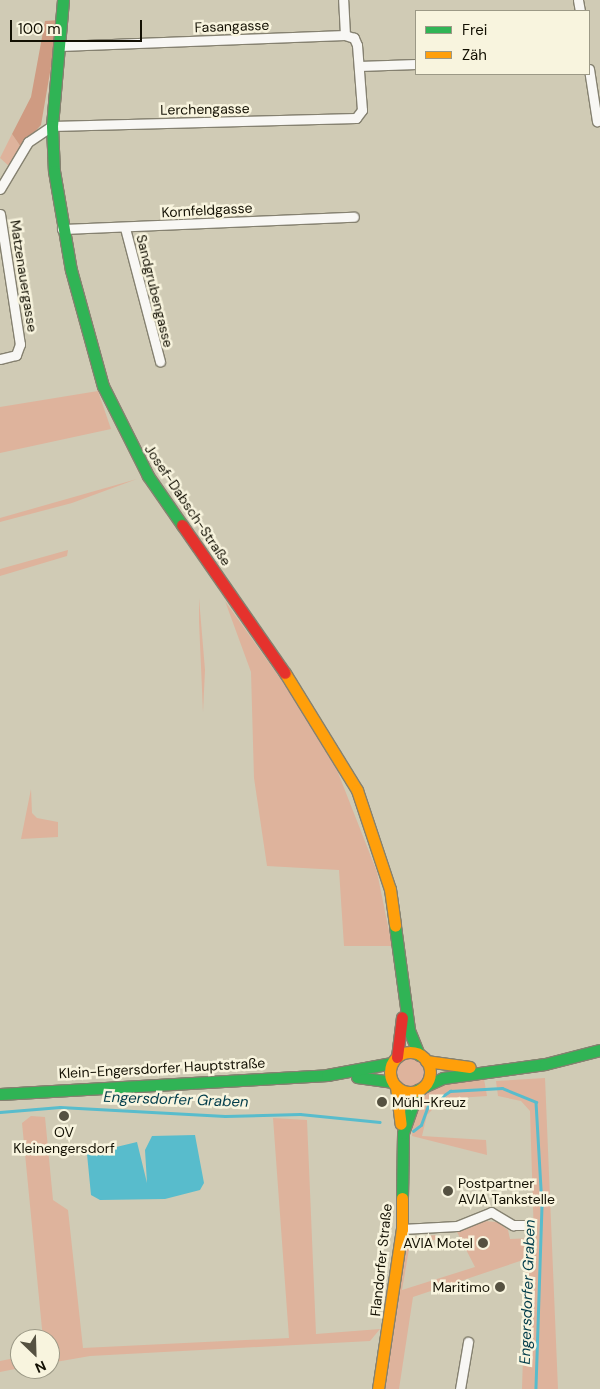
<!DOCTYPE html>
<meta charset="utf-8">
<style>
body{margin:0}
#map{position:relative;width:600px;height:1389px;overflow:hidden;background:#d0cbb5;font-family:"DM Sans",sans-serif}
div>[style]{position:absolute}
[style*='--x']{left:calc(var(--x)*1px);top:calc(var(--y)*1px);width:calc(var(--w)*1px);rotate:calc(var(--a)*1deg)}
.green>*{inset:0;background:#deb39c}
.round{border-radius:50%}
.forest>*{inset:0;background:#cf9b82}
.water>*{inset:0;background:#58bccc}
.stream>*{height:2.5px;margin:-1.25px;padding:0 1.25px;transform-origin:1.25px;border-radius:1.25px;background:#58bccc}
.roads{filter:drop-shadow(1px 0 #858170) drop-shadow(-1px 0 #858170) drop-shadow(0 1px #858170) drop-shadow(0 -1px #858170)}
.street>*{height:9px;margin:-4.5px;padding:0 4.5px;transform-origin:4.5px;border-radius:4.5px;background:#f8f7f4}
.fast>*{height:11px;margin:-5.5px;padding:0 5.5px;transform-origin:5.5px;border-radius:5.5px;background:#30b455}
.slow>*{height:11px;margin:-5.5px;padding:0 5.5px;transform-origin:5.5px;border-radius:5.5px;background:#ff9f0a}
.slow>.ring{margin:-5.5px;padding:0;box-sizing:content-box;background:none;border:11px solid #ff9f0a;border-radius:50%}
.jam>*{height:11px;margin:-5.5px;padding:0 5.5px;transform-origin:5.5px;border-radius:5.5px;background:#e5322d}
.dots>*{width:14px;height:14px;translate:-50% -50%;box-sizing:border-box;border:2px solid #f8f4de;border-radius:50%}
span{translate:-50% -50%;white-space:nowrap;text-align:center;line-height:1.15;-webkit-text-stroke:5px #f8f4de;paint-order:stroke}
.street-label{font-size:14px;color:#131003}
.poi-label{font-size:14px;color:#131003}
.left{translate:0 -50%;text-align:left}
.right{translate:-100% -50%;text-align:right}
.water-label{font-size:15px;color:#003c4a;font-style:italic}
.legend{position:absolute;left:415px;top:10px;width:175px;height:65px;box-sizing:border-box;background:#f8f4de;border:1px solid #9c9986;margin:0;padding:6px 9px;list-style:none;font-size:15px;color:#131003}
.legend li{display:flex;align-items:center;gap:10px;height:25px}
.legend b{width:25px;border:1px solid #9c9986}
.north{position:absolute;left:10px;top:1329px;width:50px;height:50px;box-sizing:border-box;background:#f8f4de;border:1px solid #9c9986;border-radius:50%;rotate:156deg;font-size:14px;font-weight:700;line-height:20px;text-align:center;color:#131003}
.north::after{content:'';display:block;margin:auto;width:18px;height:22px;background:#555141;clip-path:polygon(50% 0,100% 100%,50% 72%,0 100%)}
.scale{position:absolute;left:10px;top:20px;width:132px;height:22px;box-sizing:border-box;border:2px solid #131003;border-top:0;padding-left:6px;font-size:15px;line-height:18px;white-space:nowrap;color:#131003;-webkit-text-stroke:4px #f8f4de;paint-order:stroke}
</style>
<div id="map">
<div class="green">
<div style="clip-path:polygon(12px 134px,21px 147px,10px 167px,0 158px)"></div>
<div style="clip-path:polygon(98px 391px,111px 429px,0 453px,0 407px)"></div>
<div style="clip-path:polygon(137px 479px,72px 503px,0 522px,0 518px)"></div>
<div style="clip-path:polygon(68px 550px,67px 556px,0 576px,0 569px)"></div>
<div style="clip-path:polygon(199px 598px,205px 670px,203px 712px,199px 621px)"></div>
<div style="clip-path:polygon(225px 601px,289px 691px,337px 770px,377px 872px,392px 946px,344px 946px,339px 870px,267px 866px,254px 778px,251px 672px)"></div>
<div style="clip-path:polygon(31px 789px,32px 813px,37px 818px,58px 822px,58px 837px,21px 839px)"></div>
<div class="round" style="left:394px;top:1057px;width:30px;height:30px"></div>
<div style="clip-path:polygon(479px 1077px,484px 1079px,487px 1096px,443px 1099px,427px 1115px,422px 1136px,486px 1140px,487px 1155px,412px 1136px,414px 1103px,426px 1090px)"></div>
<div style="clip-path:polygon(545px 1078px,558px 1389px,522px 1389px,526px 1259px,413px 1297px,399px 1389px,382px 1389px,407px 1246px,416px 1237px,436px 1235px,437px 1239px,409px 1249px,402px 1290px,475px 1267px,457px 1232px,484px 1221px,497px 1222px,508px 1230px,510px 1239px,534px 1238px,530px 1111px,521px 1101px,498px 1096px,496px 1081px)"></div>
<div style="clip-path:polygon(31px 1116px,45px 1117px,53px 1200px,68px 1210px,83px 1348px,289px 1338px,273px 1118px,307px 1120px,316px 1334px,380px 1329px,370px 1341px,90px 1356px,50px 1363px,50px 1339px,43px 1339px,22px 1123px)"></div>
<div style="clip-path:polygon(20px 1357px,20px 1368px,0 1372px,0 1361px)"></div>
</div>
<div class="forest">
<div style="clip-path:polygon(59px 20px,41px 125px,21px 147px,12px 134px,31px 97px,45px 21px)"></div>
</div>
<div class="water">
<div style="clip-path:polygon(195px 1135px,204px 1183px,200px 1190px,165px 1199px,100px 1200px,91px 1195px,87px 1154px,137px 1142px,147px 1183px,145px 1150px,152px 1136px)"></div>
</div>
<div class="stream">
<div style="--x:0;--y:1112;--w:60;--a:-4.8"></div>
<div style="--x:60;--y:1107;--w:165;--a:3.1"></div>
<div style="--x:225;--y:1116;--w:75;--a:-1.5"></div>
<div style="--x:300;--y:1114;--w:80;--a:5.7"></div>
<div style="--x:413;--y:1131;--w:10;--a:-37"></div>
<div style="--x:421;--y:1125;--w:20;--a:-70"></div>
<div style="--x:428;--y:1106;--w:27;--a:-34"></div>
<div style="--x:450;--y:1091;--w:52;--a:-3.3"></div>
<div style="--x:502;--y:1088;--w:37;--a:22"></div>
<div style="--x:536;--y:1102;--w:104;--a:86.7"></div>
<div style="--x:542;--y:1206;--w:183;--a:91.9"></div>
</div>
<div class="roads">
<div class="street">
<div style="--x:578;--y:0;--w:11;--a:80"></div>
<div style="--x:60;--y:46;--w:285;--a:-2.2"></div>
<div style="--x:359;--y:66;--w:57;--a:-2"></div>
<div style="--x:589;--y:69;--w:53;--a:81.3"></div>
<div style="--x:0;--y:189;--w:55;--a:-59.2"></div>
<div style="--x:28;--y:142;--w:29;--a:-34"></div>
<div style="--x:52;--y:126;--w:304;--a:-1.5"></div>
<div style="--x:356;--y:118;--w:10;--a:-53"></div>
<div style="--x:362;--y:110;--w:65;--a:-94.4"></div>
<div style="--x:357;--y:45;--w:8;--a:-113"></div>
<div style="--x:354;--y:38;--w:9;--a:-162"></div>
<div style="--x:345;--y:35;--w:35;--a:-93"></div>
<div style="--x:0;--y:214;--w:132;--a:81.3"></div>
<div style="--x:20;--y:344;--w:12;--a:110"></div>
<div style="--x:16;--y:355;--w:16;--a:166"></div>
<div style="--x:125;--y:228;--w:138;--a:75.3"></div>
<div style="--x:62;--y:229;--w:292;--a:-2.4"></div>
<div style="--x:402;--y:1229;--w:55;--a:-3.1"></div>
<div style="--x:457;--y:1226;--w:37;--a:-22"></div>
<div style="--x:491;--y:1212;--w:26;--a:31"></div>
<div style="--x:513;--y:1225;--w:16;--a:0"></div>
<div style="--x:460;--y:1389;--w:48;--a:-80.3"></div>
</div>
<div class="fast">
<div style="--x:63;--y:0;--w:126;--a:95"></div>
<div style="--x:52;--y:126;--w:45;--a:87.5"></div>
<div style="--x:54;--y:171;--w:100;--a:80.3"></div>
<div style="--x:71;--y:270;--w:120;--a:74.6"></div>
<div style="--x:103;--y:386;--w:101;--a:63.4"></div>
<div style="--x:148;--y:476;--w:60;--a:55.2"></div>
<div style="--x:395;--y:926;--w:105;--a:82.3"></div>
<div style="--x:409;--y:1030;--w:27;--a:68"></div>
<div style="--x:357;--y:1077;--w:35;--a:8"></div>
<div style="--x:423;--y:1087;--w:22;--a:-24"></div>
<div style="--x:443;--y:1078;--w:103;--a:-7.8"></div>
<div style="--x:545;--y:1064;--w:57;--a:-14.3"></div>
<div style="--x:0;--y:1094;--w:328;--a:-3.3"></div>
<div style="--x:327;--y:1075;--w:66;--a:-10.5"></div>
<div style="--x:402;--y:1198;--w:65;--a:-89.1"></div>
<div style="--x:403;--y:1133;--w:46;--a:-70.8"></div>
</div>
<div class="slow">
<div style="--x:285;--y:673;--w:137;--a:58.4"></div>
<div style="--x:357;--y:790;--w:104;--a:71.6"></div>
<div style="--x:390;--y:889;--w:37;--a:82"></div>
<div class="ring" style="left:390px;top:1052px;width:29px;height:29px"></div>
<div style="--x:426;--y:1061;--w:44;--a:7.8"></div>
<div style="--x:396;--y:1086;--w:38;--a:83"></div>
<div style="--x:378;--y:1389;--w:162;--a:-81.5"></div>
<div style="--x:402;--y:1229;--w:31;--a:-90"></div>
</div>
<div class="jam">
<div style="--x:182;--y:525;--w:180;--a:55.2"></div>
<div style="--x:397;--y:1057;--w:40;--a:-82.9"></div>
</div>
</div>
<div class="dots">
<div style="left:382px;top:1102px;background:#555141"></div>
<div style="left:64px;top:1116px;background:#555141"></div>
<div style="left:448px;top:1191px;background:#555141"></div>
<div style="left:483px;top:1243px;background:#555141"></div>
<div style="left:500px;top:1287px;background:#555141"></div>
</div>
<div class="street-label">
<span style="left:232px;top:26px;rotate:-2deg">Fasangasse</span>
<span style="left:205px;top:109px;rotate:-1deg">Lerchengasse</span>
<span style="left:207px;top:210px;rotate:-3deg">Kornfeldgasse</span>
<span style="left:24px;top:276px;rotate:81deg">Matzenauergasse</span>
<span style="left:155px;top:291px;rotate:76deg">Sandgrubengasse</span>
<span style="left:188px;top:505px;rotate:56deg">Josef-Dabsch-Straße</span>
<span style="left:162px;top:1068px;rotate:-3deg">Klein-Engersdorfer Hauptstraße</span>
<span style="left:381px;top:1260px;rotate:-84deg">Flandorfer Straße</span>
</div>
<div class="poi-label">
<span class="left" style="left:392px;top:1102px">Mühl-Kreuz</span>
<span style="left:64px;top:1140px">OV<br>Kleinengersdorf</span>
<span class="left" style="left:458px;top:1191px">Postpartner<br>AVIA Tankstelle</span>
<span class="right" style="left:473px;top:1243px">AVIA Motel</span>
<span class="right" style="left:490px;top:1287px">Maritimo</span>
</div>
<div class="water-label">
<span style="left:176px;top:1100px;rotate:2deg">Engersdorfer Graben</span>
<span style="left:528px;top:1292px;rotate:-88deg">Engersdorfer Graben</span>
</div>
<ul class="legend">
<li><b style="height:6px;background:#30b455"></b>Frei</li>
<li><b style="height:6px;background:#ff9f0a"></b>Zäh</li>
</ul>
<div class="north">N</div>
<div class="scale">100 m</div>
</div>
